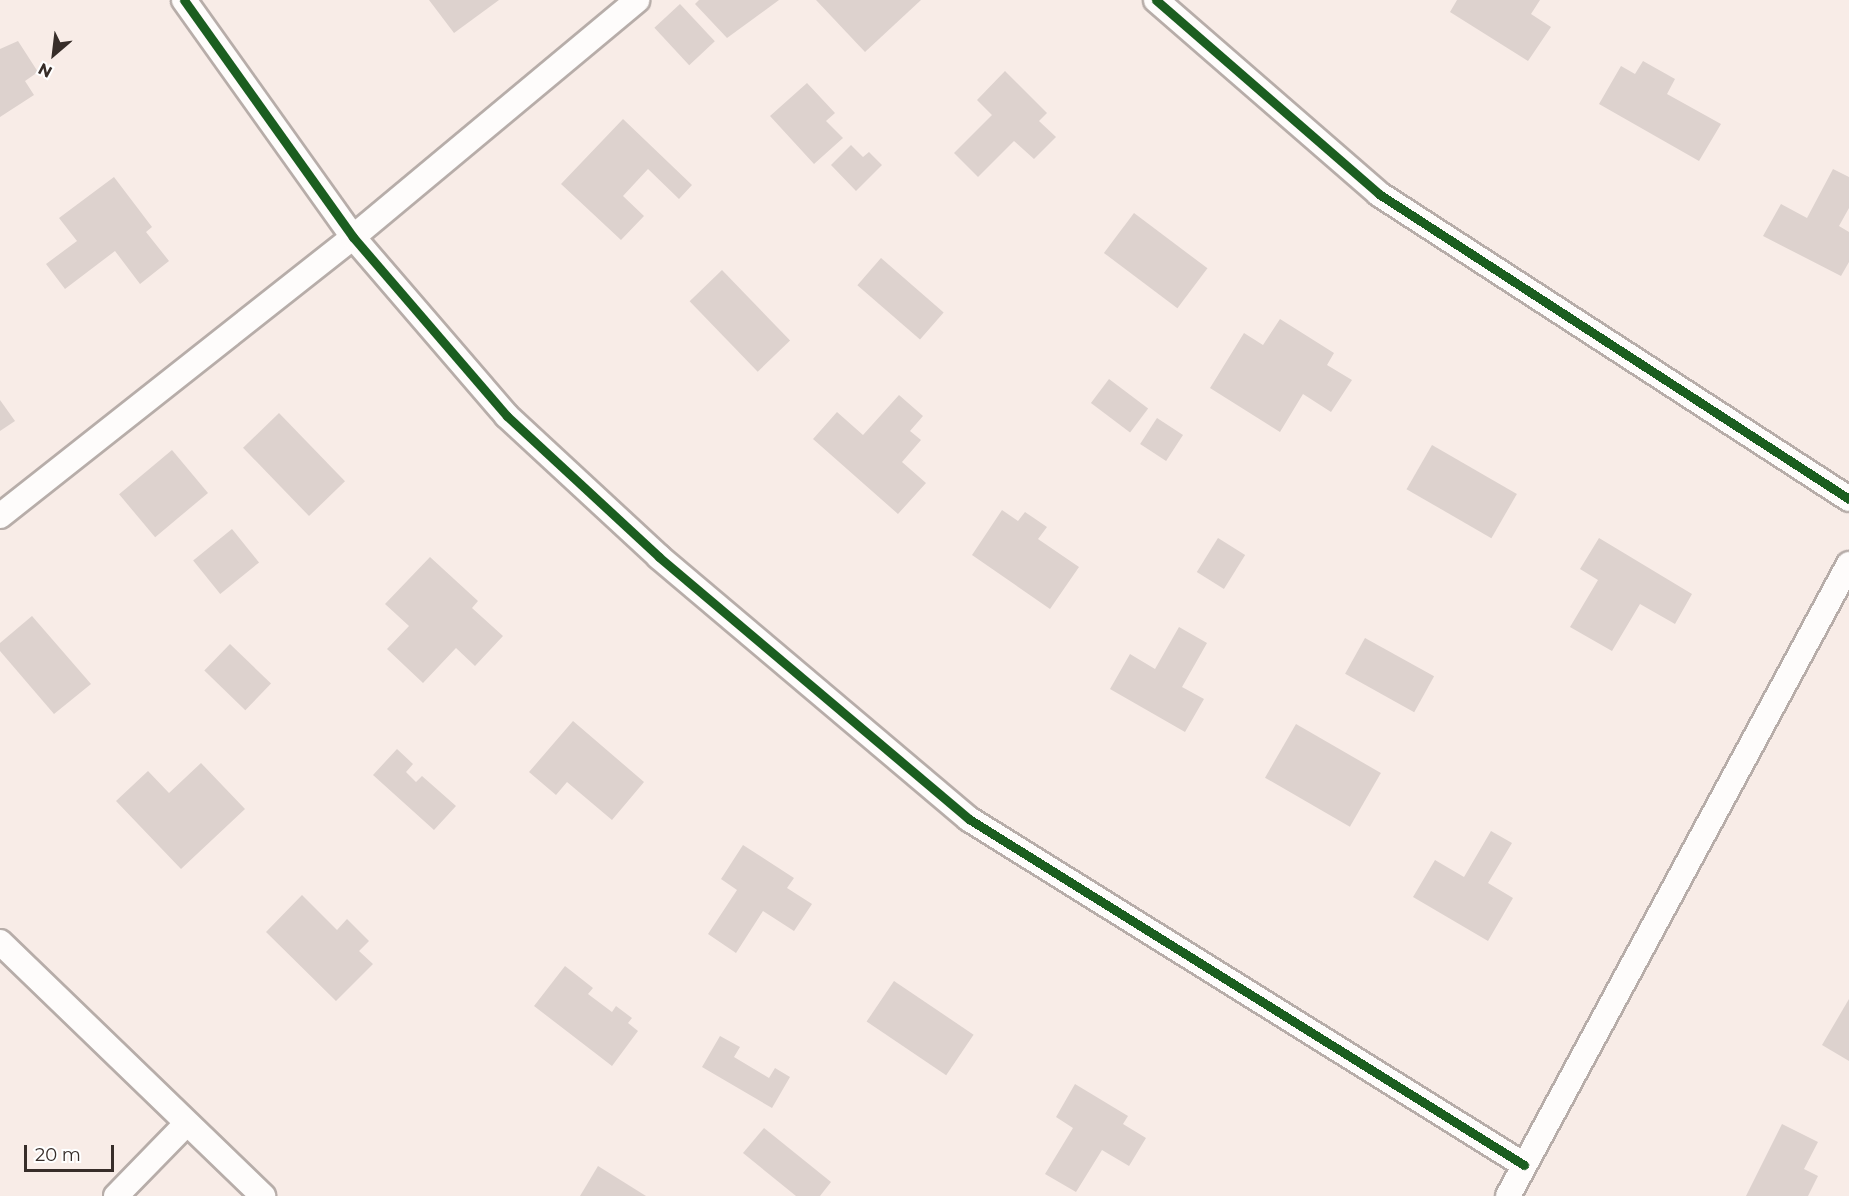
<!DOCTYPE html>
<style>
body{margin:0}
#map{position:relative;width:1849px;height:1196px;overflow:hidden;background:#f8ece7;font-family:Montserrat,sans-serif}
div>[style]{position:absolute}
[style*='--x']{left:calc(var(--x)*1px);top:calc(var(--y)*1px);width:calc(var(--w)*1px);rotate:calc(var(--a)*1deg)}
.building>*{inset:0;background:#ddd2ce;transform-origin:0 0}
.roads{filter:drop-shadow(2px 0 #b7ada9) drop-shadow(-2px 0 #b7ada9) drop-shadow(0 2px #b7ada9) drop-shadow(0 -2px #b7ada9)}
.minor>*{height:24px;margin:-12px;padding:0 12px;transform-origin:12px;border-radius:12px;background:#fefcfb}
.cycleway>*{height:9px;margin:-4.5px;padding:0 4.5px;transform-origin:4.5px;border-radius:4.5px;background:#1b5e20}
span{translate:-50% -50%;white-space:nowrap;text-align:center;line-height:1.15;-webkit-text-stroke:4.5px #fff;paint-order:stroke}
.north{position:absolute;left:24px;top:24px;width:60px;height:60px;-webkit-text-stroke:4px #fff;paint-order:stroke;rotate:208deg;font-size:16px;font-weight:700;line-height:24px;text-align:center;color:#372d29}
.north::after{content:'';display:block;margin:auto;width:21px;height:27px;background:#372d29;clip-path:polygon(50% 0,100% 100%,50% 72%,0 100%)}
.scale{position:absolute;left:24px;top:1145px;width:90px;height:27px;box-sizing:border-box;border:3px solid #372d29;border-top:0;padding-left:8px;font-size:18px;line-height:21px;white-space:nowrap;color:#372d29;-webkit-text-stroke:4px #fff;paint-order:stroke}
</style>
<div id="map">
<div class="building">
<div style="clip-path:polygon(429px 0,499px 0,454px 33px)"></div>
<div style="clip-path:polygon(699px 0,779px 0,727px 38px,695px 4px)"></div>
<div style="clip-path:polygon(816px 0,921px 0,865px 52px)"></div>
<div style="clip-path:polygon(1457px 0,1540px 0,1531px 14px,1551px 27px,1528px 61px,1450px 12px)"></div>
<div style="left:680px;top:4px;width:51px;height:35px;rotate:47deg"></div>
<div style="clip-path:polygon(18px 41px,38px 72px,25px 81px,34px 95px,0 117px,0 49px)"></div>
<div style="clip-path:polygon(1643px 61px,1675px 79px,1667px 94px,1721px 124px,1699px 161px,1599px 104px,1621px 66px,1635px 74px)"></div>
<div style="clip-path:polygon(1005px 71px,1047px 113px,1039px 121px,1056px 137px,1034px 159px,1014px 141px,978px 177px,954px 153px,992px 115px,977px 100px)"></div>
<div style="clip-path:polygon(807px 83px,835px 113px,826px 121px,843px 138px,814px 164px,770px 116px)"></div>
<div style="clip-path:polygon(623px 119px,692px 185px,679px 199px,648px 169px,623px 196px,644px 216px,621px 240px,561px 184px)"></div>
<div style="clip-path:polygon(851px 145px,863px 157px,869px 152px,882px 165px,856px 191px,831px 165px)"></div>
<div style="clip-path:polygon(1833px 169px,1849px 177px,1849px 208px,1839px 226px,1849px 232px,1849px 262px,1841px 276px,1763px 236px,1781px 204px,1807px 218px)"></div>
<div style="clip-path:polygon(114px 177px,152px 227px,146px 232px,169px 261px,140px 284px,115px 251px,65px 289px,46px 264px,77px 241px,59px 218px)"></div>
<div style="left:1134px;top:213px;width:92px;height:50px;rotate:37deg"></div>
<div style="left:881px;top:258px;width:83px;height:36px;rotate:41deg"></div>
<div style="left:722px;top:270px;width:98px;height:45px;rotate:46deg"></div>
<div style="clip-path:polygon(1280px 319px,1334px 353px,1327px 365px,1352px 380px,1331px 412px,1303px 394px,1280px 432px,1210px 388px,1244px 333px,1263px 345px)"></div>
<div style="left:1109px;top:379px;width:49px;height:30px;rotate:37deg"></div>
<div style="clip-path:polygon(899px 395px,923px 416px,910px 431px,921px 440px,902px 462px,926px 483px,898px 514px,813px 439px,837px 412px,863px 435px)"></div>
<div style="clip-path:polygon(0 400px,15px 421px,0 431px)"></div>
<div style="left:279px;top:413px;width:95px;height:50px;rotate:46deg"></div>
<div style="left:1157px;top:418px;width:31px;height:31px;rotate:33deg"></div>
<div style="left:1432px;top:445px;width:98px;height:51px;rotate:30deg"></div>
<div style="left:172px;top:450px;width:56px;height:69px;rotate:50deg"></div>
<div style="clip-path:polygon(1002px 510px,1018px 521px,1025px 512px,1047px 527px,1038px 539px,1079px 567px,1050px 609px,972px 555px)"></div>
<div style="left:232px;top:529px;width:43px;height:50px;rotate:51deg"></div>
<div style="left:1218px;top:538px;width:32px;height:40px;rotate:32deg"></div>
<div style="clip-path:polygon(1599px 538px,1692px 594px,1675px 624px,1640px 604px,1612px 651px,1570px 627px,1598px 580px,1580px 569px)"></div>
<div style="clip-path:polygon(430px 557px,478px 601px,472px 608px,503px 636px,475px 666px,456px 648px,423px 683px,387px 649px,409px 626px,385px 604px)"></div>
<div style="clip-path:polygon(32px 616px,91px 684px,54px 714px,0 651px,0 643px)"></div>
<div style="clip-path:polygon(1179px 627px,1207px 643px,1182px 687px,1204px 699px,1185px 732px,1110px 689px,1130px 654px,1155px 669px)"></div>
<div style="left:1365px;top:638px;width:79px;height:41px;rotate:29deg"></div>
<div style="left:230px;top:644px;width:57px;height:37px;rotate:44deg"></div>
<div style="clip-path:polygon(573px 721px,644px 782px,612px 820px,567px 782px,556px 795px,529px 772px)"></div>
<div style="left:1296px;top:724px;width:98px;height:62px;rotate:30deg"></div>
<div style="clip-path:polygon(397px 749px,413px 764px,406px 772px,416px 782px,422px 776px,456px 806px,434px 830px,373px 775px)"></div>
<div style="clip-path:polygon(201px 763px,245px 809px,181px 869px,116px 801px,148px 771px,169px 793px)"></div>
<div style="clip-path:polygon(1491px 831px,1512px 843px,1488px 883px,1513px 898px,1488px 941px,1413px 897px,1435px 860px,1464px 877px)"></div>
<div style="clip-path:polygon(743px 845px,794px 878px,787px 888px,812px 904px,794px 931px,763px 911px,736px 953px,708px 934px,737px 890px,721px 879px)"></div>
<div style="clip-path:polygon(302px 895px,337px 930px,347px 919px,369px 941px,359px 951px,373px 964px,336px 1001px,266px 932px)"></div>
<div style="clip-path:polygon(565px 966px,593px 988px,588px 994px,612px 1012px,616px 1006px,632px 1018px,628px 1023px,638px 1031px,612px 1066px,534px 1006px)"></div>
<div style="left:894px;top:981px;width:96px;height:49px;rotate:34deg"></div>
<div style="clip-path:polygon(1849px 999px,1849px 1061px,1822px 1045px)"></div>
<div style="clip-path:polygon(720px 1036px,740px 1047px,734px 1057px,769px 1078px,775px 1068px,790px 1077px,772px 1108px,702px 1067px)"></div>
<div style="clip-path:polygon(1075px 1084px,1128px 1116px,1123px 1124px,1146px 1138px,1129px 1166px,1102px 1150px,1076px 1192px,1045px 1174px,1073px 1128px,1056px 1117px)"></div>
<div style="clip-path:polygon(1782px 1124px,1818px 1142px,1804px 1169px,1818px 1176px,1808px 1196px,1746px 1196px)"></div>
<div style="clip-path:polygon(764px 1128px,831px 1182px,820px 1196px,796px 1196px,743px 1153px)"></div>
<div style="clip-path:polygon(598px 1166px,646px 1196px,580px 1196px)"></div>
</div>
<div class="roads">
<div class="minor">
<div style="--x:184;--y:0;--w:291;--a:54.5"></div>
<div style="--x:353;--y:237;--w:236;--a:49.3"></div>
<div style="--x:507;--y:416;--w:207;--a:42.8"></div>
<div style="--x:659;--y:557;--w:406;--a:40.2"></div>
<div style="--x:969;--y:819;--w:654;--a:31.94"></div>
<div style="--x:1156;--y:0;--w:296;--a:41"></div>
<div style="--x:1379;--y:194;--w:560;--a:32.98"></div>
<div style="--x:0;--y:516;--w:450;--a:-38.3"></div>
<div style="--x:353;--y:237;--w:370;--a:-39.8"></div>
<div style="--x:0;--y:942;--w:366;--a:44"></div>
<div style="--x:116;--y:1196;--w:99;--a:-45.8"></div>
<div style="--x:1508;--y:1196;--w:718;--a:-61.65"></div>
</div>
</div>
<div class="cycleway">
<div style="--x:184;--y:0;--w:291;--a:54.5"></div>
<div style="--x:353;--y:237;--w:236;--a:49.3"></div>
<div style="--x:507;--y:416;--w:207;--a:42.8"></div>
<div style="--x:659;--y:557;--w:406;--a:40.2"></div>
<div style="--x:969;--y:819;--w:654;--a:31.94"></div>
<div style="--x:1156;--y:0;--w:296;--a:41"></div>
<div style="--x:1379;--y:194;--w:560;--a:32.98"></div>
</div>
<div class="north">N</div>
<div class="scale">20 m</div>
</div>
